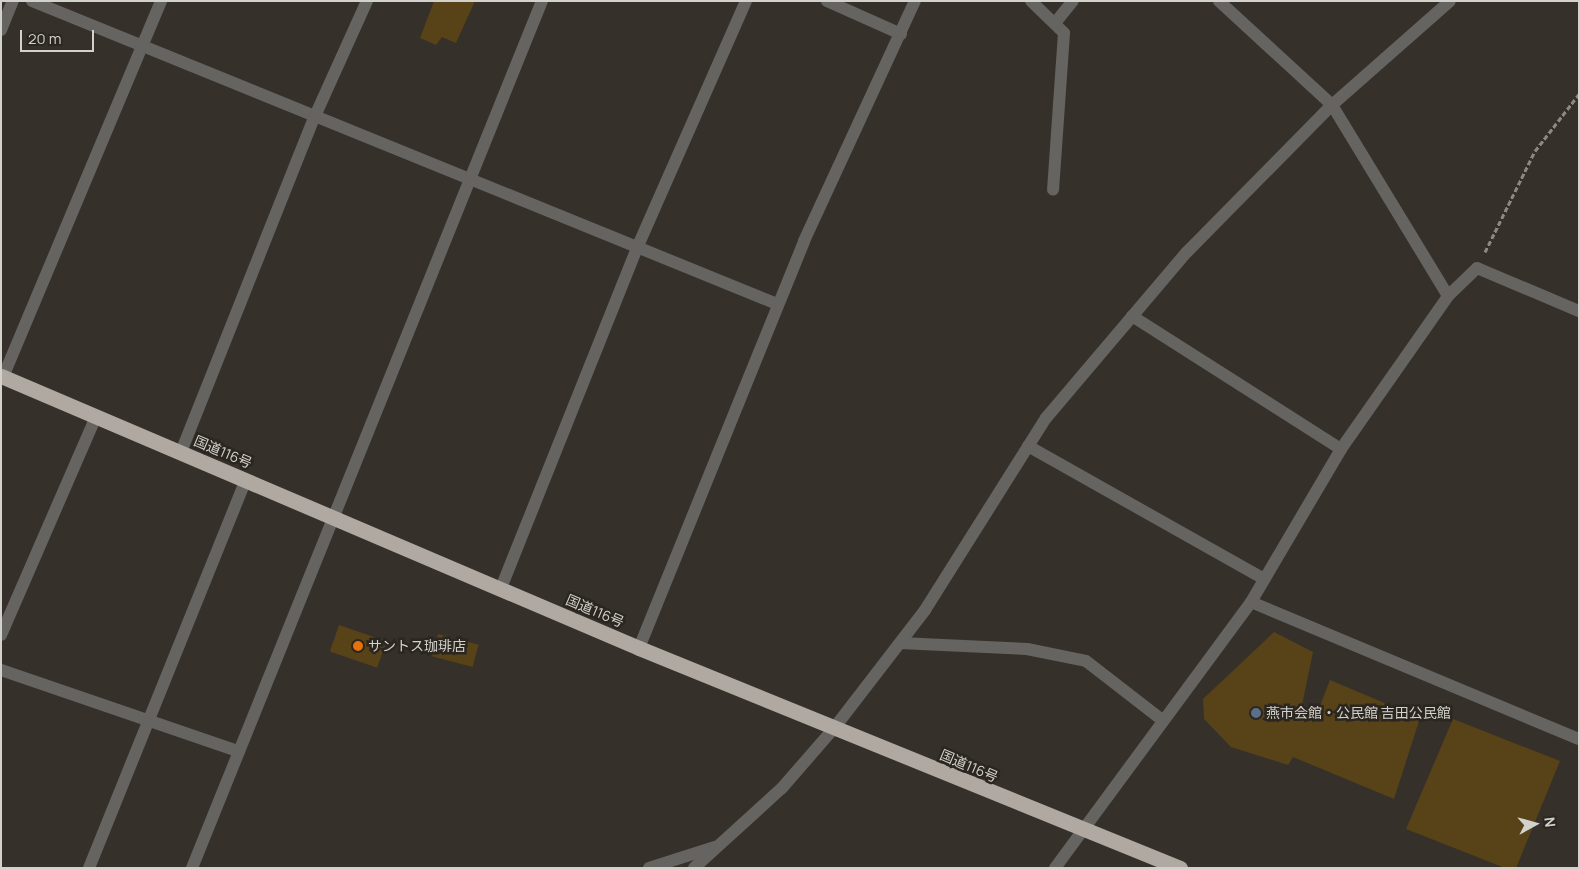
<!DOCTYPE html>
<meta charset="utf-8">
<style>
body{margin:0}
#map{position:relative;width:1580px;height:869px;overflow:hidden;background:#35312a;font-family:Manrope,"Noto Sans JP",sans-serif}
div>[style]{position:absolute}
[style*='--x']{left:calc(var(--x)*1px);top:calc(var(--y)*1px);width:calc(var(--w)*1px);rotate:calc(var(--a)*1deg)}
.building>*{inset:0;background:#584218;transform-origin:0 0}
.path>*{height:3px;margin-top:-1.5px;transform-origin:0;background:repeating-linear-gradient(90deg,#8c8983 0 5px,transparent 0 7.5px)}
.minor>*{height:12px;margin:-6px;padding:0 6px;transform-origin:6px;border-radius:6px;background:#666461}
.highway>*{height:15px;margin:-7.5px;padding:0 7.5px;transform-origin:7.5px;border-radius:7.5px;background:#afa9a1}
.dots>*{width:14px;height:14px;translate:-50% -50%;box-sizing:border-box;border:2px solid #2b2720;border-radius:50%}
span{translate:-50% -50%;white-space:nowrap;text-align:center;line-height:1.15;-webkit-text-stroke:5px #2b2720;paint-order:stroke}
.street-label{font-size:14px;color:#d3d1cc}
.poi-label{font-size:14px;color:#d3d1cc}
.left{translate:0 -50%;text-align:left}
.frame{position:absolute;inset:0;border:2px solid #d3d1cc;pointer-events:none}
.north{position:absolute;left:1510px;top:799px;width:50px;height:50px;-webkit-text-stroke:4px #2b2720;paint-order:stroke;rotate:83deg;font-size:14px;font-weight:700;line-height:20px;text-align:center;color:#d3d1cc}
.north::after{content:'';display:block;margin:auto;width:18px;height:22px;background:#d3d1cc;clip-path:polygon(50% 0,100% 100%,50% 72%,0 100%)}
.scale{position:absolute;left:20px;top:30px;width:74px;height:22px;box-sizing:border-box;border:2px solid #d3d1cc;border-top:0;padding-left:6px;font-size:15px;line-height:18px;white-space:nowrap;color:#d3d1cc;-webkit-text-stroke:4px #2b2720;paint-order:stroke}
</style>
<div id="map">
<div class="building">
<div style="clip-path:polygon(434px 1px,475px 1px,456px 43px,442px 37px,436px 45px,420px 38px)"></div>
<div style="left:339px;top:625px;width:50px;height:28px;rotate:19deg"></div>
<div style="clip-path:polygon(1274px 632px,1313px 652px,1301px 710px,1316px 716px,1330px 680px,1420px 718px,1394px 799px,1293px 757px,1288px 765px,1231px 747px,1204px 719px,1203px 699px)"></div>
<div style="left:438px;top:634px;width:42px;height:23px;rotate:15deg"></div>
<div style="clip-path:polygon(1453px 719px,1560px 761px,1516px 868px,1505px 868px,1406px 829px)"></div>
</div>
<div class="path">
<div style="--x:1485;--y:252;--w:113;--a:-63.7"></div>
<div style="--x:1535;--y:151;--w:72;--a:-52.3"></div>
</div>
<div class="minor">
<div style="--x:32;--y:1;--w:804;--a:22.13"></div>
<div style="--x:827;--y:1;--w:81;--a:24"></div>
<div style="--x:1031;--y:1;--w:46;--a:44.1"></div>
<div style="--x:1064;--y:33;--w:157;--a:94"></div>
<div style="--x:1219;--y:1;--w:154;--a:42.6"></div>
<div style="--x:1332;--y:105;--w:223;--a:58.7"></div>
<div style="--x:1055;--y:23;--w:28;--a:-51"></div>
<div style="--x:1;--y:30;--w:31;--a:-68"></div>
<div style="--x:1132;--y:316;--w:248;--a:32.5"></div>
<div style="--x:3;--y:377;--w:408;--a:-67.2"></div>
<div style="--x:1028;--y:446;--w:271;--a:29.4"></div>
<div style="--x:181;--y:452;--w:362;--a:-68.3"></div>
<div style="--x:315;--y:116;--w:126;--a:-65.7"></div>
<div style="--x:501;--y:588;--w:366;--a:-68.2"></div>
<div style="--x:637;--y:248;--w:270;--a:-66.2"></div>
<div style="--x:1251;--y:602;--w:355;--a:22.7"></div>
<div style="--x:1;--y:635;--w:239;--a:-66.5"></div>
<div style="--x:900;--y:643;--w:127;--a:2.7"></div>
<div style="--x:1027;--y:649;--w:60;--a:11.5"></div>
<div style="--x:1086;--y:661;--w:96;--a:37.8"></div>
<div style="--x:639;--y:648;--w:439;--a:-67.9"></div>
<div style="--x:804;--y:241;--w:264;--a:-65.2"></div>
<div style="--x:1;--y:670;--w:250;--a:18.9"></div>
<div style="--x:89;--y:868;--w:419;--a:-68"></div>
<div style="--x:192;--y:868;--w:935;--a:-68.02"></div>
<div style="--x:649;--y:868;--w:69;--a:-17.7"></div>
<div style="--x:694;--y:868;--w:119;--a:-42.3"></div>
<div style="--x:782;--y:788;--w:81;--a:-49"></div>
<div style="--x:835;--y:727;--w:148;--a:-52.4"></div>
<div style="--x:925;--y:610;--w:227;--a:-57.8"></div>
<div style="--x:1046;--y:418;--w:218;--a:-49.7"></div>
<div style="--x:1187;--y:252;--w:206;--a:-45.4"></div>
<div style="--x:1332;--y:105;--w:157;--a:-41.4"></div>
<div style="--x:1055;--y:868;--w:330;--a:-53.6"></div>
<div style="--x:1251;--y:602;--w:178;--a:-59.5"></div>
<div style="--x:1341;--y:449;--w:187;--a:-55"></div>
<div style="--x:1448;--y:296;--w:40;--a:-44"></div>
<div style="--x:1477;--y:268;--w:111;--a:22.9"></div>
</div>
<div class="highway">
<div style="--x:1;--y:376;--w:694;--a:23.09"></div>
<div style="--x:639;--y:648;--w:584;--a:22.13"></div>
</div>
<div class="dots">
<div style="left:358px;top:646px;background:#e8710a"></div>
<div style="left:1256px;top:713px;background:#5c6f8a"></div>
</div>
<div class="street-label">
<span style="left:223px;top:452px;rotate:23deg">国道116号</span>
<span style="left:595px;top:611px;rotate:23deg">国道116号</span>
<span style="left:969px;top:766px;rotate:23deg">国道116号</span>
</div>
<div class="poi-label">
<span class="left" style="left:368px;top:646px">サントス珈琲店</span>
<span class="left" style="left:1266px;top:713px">燕市会館・公民館 吉田公民館</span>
</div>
<div class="frame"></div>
<div class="north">N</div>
<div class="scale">20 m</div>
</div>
